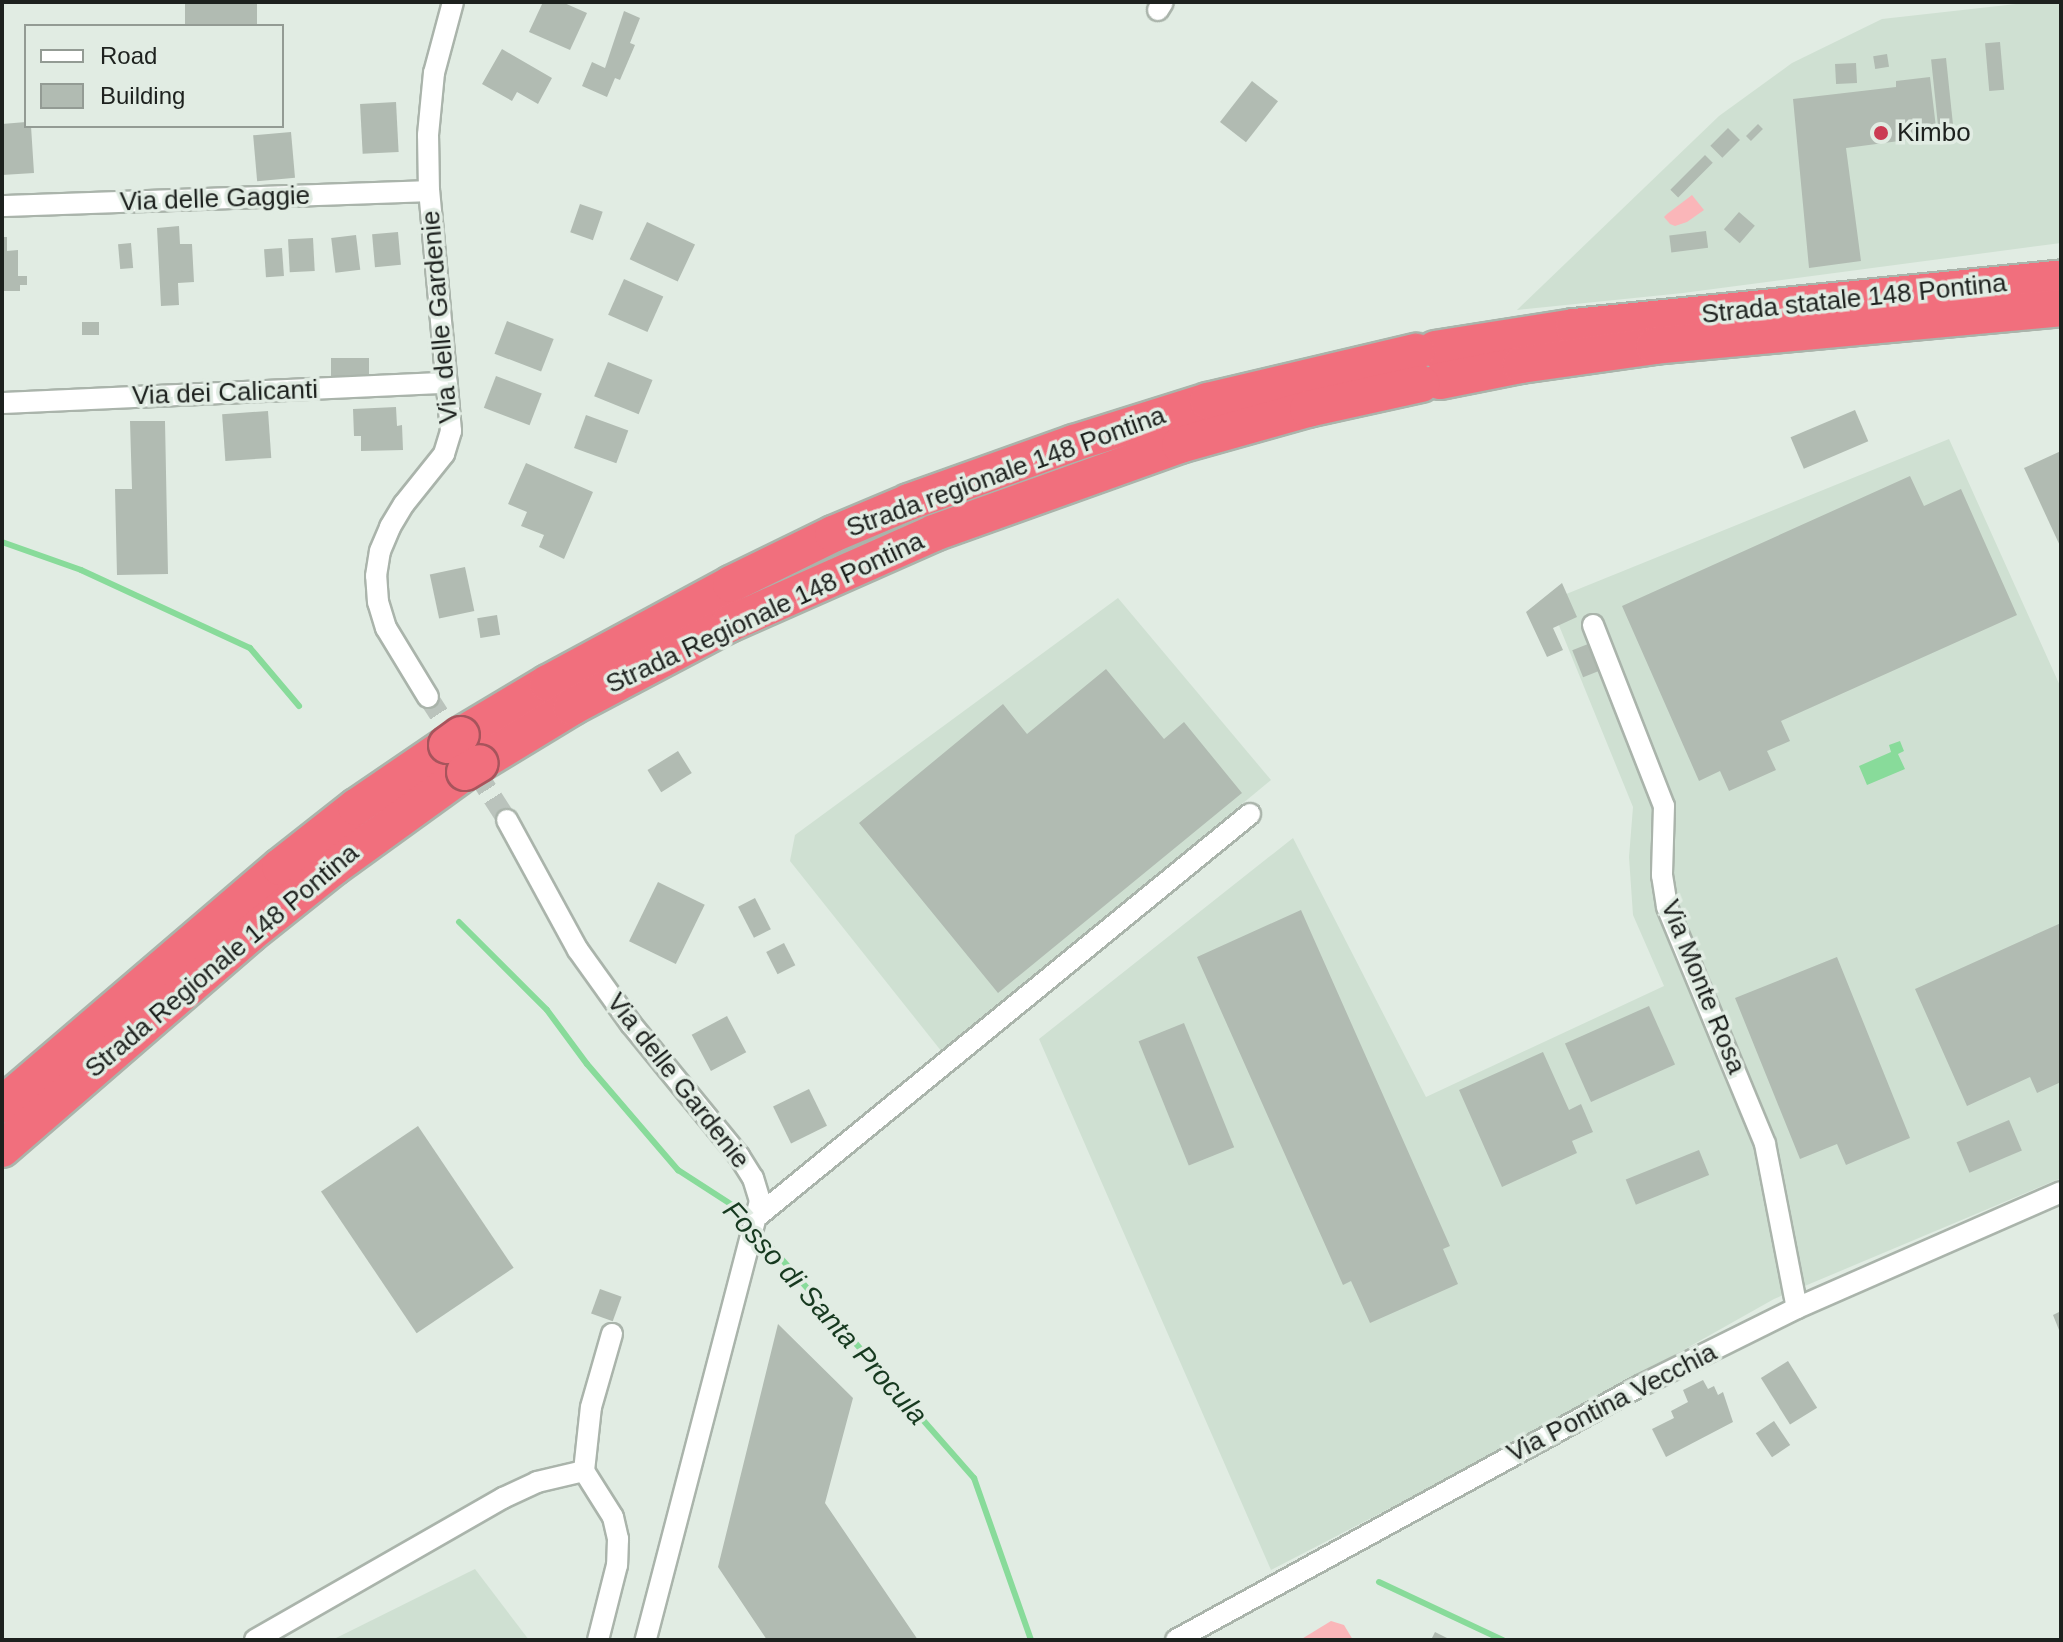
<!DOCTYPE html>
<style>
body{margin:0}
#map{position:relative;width:2063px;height:1642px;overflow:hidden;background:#e1ece3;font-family:Arial,sans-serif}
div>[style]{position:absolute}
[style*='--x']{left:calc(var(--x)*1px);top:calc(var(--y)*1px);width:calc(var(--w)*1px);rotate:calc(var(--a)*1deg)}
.built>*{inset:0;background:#cfe0d2}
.green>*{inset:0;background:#fab6b9}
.water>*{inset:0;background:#88db9a}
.stream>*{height:6px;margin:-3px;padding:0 3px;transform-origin:3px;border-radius:3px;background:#88db9a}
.building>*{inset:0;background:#b1bbb2;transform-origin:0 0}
.street-tunnel>*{height:20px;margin-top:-10px;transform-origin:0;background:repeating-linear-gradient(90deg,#bac3bc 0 20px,transparent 0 30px)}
.roads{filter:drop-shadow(2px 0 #aab4ab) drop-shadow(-2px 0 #aab4ab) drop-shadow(0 2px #aab4ab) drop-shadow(0 -2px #aab4ab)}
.street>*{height:20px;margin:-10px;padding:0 10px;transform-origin:10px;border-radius:10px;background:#fff}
.highway>*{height:36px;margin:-18px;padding:0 18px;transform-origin:18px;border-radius:18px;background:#f16f7d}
.bridges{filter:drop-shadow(2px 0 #a7545c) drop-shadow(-2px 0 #a7545c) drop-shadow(0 2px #a7545c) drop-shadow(0 -2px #a7545c)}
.highway-bridge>*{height:36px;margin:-18px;padding:0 18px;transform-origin:18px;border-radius:18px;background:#f16f7d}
.dots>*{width:22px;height:22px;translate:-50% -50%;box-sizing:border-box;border:4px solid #e1ece3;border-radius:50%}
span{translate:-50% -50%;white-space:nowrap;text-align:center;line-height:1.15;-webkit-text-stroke:7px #e1ece3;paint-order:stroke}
.poi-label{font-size:26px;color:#1d211e}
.left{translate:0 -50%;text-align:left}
.street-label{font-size:26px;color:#1d211e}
.water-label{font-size:28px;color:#16391f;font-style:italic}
.frame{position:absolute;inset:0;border:4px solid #1d211e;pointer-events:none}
.legend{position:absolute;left:24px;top:24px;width:260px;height:104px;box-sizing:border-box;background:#e1ece3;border:2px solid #939b94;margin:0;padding:10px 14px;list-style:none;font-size:24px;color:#1d211e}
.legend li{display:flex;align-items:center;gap:16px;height:40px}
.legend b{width:40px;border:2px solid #939b94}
</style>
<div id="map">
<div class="built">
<div style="clip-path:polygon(2034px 2px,2061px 2px,2061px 243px,1683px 293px,1517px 310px,1719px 116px,1792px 63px,1882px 19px)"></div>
<div style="clip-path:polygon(1949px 439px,2061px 688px,2061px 1178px,1774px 1299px,1545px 1428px,1271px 1570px,1039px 1039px,1293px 838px,1426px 1097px,1664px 986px,1633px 915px,1629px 857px,1633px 807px,1549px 601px)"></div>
<div style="clip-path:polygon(1118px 598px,1271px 780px,942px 1052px,790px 861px,795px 835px)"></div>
<div style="clip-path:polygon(475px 1569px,529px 1640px,332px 1640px)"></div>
</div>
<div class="green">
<div style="clip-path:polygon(1692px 195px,1704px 210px,1687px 222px,1675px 226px,1670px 224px,1664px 217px,1667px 214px)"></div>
<div style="clip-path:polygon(1331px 1621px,1344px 1625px,1353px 1640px,1300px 1640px)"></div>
</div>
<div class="water">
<div style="clip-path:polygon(1900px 741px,1904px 751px,1898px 754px,1905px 769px,1867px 785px,1859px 766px,1891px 752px,1889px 745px)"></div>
</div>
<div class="stream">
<div style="--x:2;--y:542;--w:84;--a:19.5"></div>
<div style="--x:81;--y:570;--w:186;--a:24.8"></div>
<div style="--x:250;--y:648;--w:76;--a:49.8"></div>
<div style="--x:459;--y:922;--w:124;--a:45"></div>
<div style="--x:547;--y:1010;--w:67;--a:53.5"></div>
<div style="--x:587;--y:1064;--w:140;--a:49.4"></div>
<div style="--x:678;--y:1170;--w:70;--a:32.8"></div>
<div style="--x:737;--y:1208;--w:18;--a:49"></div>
<div style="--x:757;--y:1231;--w:329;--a:48.7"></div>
<div style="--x:974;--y:1478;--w:172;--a:70.6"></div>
<div style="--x:1379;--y:1582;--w:137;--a:25.1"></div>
</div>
<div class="building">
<div style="left:185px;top:2px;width:72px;height:24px"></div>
<div style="clip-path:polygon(543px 2px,562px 2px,587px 13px,570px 50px,529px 32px)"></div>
<div style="clip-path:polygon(624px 11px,640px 18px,630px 43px,635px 45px,620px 80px,615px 78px,607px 97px,582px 86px,592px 62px,605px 68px)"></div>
<div style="left:2000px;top:42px;width:48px;height:15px;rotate:85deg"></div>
<div style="clip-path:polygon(502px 49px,552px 78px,538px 104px,517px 92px,512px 101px,482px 84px)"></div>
<div style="left:1887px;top:54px;width:13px;height:14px;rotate:81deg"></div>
<div style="left:1946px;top:58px;width:69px;height:15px;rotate:84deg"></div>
<div style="left:1856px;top:63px;width:20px;height:21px;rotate:87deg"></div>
<div style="clip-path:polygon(1930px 77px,1937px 136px,1846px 148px,1861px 261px,1809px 268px,1793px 99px,1896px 87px,1896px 81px)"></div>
<div style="left:1252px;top:81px;width:33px;height:52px;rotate:38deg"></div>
<div style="left:396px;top:102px;width:50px;height:36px;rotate:87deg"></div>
<div style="clip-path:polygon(26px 122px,26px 126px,31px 126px,34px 173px,2px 175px,2px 124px)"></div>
<div style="left:1758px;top:124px;width:7px;height:17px;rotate:45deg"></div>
<div style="left:1728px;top:128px;width:17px;height:25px;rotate:45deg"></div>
<div style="left:291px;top:132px;width:46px;height:38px;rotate:85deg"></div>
<div style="left:1705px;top:155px;width:11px;height:49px;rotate:45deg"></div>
<div style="left:580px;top:204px;width:24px;height:30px;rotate:19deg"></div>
<div style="left:1739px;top:212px;width:21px;height:23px;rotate:41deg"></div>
<div style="left:647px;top:222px;width:53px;height:41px;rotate:25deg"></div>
<div style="clip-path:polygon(179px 226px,180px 244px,192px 244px,194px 282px,178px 283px,179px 305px,161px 306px,157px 228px)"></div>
<div style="left:1706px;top:231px;width:17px;height:37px;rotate:83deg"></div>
<div style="left:398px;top:232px;width:33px;height:26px;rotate:85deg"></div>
<div style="left:356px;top:235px;width:35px;height:25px;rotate:83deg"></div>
<div style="clip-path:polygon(2px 237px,7px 237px,7px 251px,18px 250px,18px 276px,27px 276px,27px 285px,20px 285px,20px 291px,2px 291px)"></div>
<div style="left:313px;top:238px;width:33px;height:25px;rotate:87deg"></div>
<div style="left:131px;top:243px;width:25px;height:13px;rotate:85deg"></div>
<div style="left:282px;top:248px;width:28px;height:18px;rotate:86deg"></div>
<div style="left:624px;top:279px;width:43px;height:39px;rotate:24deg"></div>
<div style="left:507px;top:321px;width:50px;height:35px;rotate:21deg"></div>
<div style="left:99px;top:322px;width:13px;height:17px;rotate:90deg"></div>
<div style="left:331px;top:358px;width:38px;height:18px"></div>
<div style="left:608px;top:362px;width:48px;height:37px;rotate:22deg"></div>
<div style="left:496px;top:376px;width:49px;height:34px;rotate:21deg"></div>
<div style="clip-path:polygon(396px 407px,397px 426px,402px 425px,403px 450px,361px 451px,361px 436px,354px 436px,353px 409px)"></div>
<div style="left:1855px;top:410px;width:34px;height:70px;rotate:67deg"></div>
<div style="left:268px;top:411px;width:47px;height:46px;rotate:86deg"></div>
<div style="left:586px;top:415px;width:45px;height:35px;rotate:20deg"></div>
<div style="clip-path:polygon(130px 421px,165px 421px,168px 574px,117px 575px,115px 489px,132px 489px)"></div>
<div style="clip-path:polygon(2061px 451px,2061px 548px,2024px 468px)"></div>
<div style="clip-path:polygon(526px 463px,593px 492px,564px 559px,539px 547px,544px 535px,521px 526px,527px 512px,508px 504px)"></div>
<div style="clip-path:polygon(1910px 476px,1924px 506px,1961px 489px,2017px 615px,1781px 721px,1790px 741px,1767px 751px,1776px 770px,1729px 791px,1720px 771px,1699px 781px,1622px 606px)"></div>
<div style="left:465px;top:567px;width:45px;height:36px;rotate:78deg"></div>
<div style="clip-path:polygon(1562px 583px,1577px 617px,1553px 628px,1563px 650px,1547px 657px,1526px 612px)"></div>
<div style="left:497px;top:615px;width:20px;height:20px;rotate:81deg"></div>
<div style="left:1588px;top:644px;width:29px;height:17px;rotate:68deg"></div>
<div style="clip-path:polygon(1106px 669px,1164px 739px,1184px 722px,1242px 793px,998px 993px,859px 823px,1003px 704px,1027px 734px)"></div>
<div style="left:678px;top:751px;width:26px;height:36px;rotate:58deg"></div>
<div style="left:658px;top:882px;width:52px;height:66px;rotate:26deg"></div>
<div style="left:755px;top:898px;width:35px;height:19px;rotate:63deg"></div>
<div style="clip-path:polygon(1301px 910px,1450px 1246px,1443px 1249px,1458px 1284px,1370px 1323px,1351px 1281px,1343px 1285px,1197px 957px)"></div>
<div style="clip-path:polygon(2061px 923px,2061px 1082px,2037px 1093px,2030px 1077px,1967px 1106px,1915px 989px)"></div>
<div style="left:784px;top:943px;width:25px;height:20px;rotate:63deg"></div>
<div style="clip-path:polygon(1837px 957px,1910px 1138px,1846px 1165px,1837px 1144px,1800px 1159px,1735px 998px)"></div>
<div style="left:1649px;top:1006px;width:64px;height:92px;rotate:66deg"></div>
<div style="left:727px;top:1016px;width:41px;height:40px;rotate:62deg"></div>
<div style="left:1184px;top:1023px;width:134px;height:49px;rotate:68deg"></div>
<div style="clip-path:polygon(1543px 1052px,1569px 1110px,1581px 1104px,1593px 1132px,1572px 1141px,1577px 1153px,1502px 1187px,1459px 1090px)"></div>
<div style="left:809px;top:1089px;width:41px;height:40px;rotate:64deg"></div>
<div style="left:2009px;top:1120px;width:33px;height:57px;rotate:67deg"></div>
<div style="left:418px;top:1126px;width:171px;height:117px;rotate:56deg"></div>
<div style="left:1699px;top:1150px;width:27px;height:79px;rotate:68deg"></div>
<div style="left:600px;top:1289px;width:23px;height:26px;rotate:20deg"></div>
<div style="clip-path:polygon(2061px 1311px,2061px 1335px,2053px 1315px)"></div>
<div style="clip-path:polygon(778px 1324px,853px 1398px,825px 1503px,918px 1640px,767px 1640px,718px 1567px)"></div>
<div style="left:1788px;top:1361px;width:55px;height:32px;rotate:58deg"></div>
<div style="clip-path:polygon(1703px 1380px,1708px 1389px,1714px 1386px,1718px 1395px,1723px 1392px,1733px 1422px,1666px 1457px,1652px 1429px,1674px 1418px,1671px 1411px,1688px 1402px,1683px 1390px)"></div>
<div style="left:1774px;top:1421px;width:29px;height:22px;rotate:56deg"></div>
<div style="clip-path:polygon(1435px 1632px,1451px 1640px,1431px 1640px)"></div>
</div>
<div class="street-tunnel">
<div style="--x:428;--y:697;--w:146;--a:57.3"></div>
</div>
<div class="roads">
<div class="street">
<div style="--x:1158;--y:10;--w:9;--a:-58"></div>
<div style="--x:2;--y:206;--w:427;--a:-2"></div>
<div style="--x:2;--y:403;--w:445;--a:-2.6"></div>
<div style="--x:1593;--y:625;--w:194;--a:68.6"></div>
<div style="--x:1664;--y:806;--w:69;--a:91.7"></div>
<div style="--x:1662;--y:875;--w:32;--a:81"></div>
<div style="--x:1667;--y:907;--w:256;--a:67.5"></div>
<div style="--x:1765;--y:1144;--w:167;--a:79"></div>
<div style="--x:428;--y:697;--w:81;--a:-121.3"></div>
<div style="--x:386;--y:628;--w:27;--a:-107"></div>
<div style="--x:378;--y:602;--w:26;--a:-94"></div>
<div style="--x:376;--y:576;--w:25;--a:-81"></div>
<div style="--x:380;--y:551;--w:26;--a:-67"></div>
<div style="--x:390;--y:527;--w:27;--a:-59"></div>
<div style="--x:404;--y:504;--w:64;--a:-51.3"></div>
<div style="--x:444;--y:454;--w:24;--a:-73"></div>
<div style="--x:451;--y:431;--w:241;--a:-95.2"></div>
<div style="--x:429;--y:191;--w:56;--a:-91"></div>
<div style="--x:428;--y:135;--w:62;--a:-84.5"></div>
<div style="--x:434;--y:73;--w:73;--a:-75"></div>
<div style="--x:507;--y:820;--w:148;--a:61.4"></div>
<div style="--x:578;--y:950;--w:91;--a:54.4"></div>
<div style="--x:631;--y:1024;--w:171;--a:50.7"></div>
<div style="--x:739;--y:1156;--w:26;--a:58"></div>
<div style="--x:753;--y:1178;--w:24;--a:73"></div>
<div style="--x:760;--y:1201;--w:454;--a:104.6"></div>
<div style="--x:759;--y:1215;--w:634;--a:-39.24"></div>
<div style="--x:584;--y:1471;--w:64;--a:-83.8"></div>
<div style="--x:591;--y:1407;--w:76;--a:-74"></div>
<div style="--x:255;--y:1640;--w:286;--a:-29.8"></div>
<div style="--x:503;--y:1498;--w:38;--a:-25"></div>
<div style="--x:537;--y:1482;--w:48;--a:-13.2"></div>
<div style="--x:584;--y:1471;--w:54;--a:57.8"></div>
<div style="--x:613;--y:1517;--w:23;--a:77"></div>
<div style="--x:618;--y:1539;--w:26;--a:92"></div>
<div style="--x:617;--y:1565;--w:77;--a:104.2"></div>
<div style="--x:1176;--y:1640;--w:529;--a:-28.7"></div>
<div style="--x:1640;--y:1386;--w:175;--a:-26.4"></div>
<div style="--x:1797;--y:1308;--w:288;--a:-23.7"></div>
</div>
<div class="highway">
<div style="--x:1435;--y:349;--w:141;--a:-9"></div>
<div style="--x:1574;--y:327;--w:489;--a:-5.7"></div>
<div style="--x:1440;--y:381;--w:83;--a:-11.2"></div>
<div style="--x:1521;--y:365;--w:134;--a:-8.1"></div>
<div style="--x:1654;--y:346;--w:409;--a:-5.3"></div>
<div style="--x:461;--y:735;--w:101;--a:-30.9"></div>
<div style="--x:548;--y:683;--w:208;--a:-28.4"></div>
<div style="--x:731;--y:584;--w:114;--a:-26.1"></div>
<div style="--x:833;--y:534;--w:82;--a:-22.8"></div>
<div style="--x:909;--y:502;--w:175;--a:-19.7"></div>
<div style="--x:1074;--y:443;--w:140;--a:-17.4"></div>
<div style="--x:1208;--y:401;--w:214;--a:-13.3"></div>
<div style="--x:480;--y:763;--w:108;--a:-31.3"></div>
<div style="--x:572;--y:707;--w:178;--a:-27.9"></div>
<div style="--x:729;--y:624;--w:224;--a:-23.9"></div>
<div style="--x:934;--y:533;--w:261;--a:-19.7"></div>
<div style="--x:1180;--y:445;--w:133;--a:-15.7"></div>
<div style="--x:1308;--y:409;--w:116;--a:-12.5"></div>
<div style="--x:2;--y:1105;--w:366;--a:-40.6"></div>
<div style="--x:280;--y:867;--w:97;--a:-38.3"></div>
<div style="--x:356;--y:807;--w:110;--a:-34.3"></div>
<div style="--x:2;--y:1149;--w:328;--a:-40.9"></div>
<div style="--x:250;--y:934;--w:107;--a:-38.6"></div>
<div style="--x:334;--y:867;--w:162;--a:-35.9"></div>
</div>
</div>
<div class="bridges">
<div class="highway-bridge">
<div style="--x:447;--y:745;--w:17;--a:-36"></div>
<div style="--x:465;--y:772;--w:17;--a:-31"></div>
</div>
</div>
<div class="dots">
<div style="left:1881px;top:133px;background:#cb3b53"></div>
</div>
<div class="poi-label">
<span class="left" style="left:1897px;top:133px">Kimbo</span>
</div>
<div class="street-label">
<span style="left:215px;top:199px;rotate:-2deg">Via delle Gaggie</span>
<span style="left:1854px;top:299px;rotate:-6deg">Strada statale 148 Pontina</span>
<span style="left:440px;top:317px;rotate:-95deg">Via delle Gardenie</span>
<span style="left:225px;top:393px;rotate:-2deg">Via dei Calicanti</span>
<span style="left:1006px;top:472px;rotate:-20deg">Strada regionale 148 Pontina</span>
<span style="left:765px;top:613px;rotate:-25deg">Strada Regionale 148 Pontina</span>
<span style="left:222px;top:961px;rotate:-40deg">Strada Regionale 148 Pontina</span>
<span style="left:1703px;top:987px;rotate:68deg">Via Monte Rosa</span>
<span style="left:678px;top:1081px;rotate:52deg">Via delle Gardenie</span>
<span style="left:1612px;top:1403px;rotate:-27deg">Via Pontina Vecchia</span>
</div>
<div class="water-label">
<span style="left:825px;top:1313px;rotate:48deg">Fosso di Santa Procula</span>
</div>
<div class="frame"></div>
<ul class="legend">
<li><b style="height:10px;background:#fff"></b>Road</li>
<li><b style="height:22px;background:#b1bbb2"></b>Building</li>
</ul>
</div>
